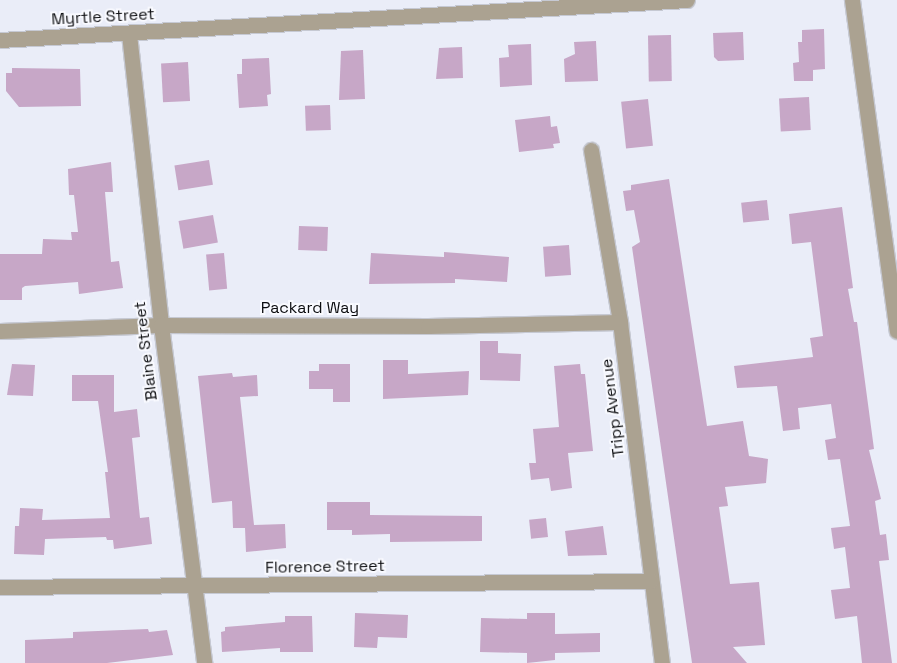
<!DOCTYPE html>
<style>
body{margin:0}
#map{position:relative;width:897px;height:663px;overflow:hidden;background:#eaedf8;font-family:"Space Grotesk",sans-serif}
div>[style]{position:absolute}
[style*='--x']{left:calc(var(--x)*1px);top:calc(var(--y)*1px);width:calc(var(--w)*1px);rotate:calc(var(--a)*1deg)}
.building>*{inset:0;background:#c7a7c7;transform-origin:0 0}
.roads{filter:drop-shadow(1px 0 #c6c9d3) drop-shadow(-1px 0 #c6c9d3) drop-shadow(0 1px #c6c9d3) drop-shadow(0 -1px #c6c9d3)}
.minor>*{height:15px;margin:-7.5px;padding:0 7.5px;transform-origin:7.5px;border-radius:7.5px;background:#aba291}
span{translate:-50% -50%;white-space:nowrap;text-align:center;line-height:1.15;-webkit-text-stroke:4px #f9faff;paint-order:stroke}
.street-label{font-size:16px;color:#0c0d10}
</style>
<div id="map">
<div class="building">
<div style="clip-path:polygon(824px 29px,825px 69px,813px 70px,813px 81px,794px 81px,793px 63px,799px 62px,798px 42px,802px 42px,802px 30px)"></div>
<div style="clip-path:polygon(743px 32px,744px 60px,718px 61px,714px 57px,713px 33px)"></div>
<div style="left:671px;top:35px;width:46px;height:23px;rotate:89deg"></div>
<div style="clip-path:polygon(596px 41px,598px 81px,565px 82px,564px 59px,575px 54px,574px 42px)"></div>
<div style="clip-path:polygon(531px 44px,532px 85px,500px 87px,499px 58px,509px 57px,508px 45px)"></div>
<div style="clip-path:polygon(462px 47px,463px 78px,436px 79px,439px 48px)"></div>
<div style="clip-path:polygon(363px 50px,365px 99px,339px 100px,341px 51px)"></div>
<div style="clip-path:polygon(269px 58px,271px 94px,267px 95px,268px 106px,239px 108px,237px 74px,242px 74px,242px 59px)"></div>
<div style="left:188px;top:62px;width:39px;height:27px;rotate:87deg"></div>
<div style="clip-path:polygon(12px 68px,80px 69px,81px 106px,19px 107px,6px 91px,6px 73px,12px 73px)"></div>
<div style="left:809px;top:97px;width:33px;height:30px;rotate:87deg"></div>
<div style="left:648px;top:99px;width:47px;height:27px;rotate:84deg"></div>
<div style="left:330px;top:105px;width:25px;height:25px;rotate:88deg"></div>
<div style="clip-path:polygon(550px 116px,551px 127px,557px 126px,560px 143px,553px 144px,554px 148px,519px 152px,515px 120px)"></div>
<div style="left:209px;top:160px;width:25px;height:35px;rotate:81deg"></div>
<div style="clip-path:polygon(111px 162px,113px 192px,105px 192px,111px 262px,119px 261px,123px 288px,79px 294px,78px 282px,25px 286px,22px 288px,22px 300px,0 300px,0 254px,42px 254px,43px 239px,72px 240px,71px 232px,78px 232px,74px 195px,69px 195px,68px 169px)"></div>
<div style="clip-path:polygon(669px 179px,707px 426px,743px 421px,749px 456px,768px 459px,766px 483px,725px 487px,728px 506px,719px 507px,730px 584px,759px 582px,765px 645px,733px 647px,747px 663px,692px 663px,632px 247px,640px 242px,634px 210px,626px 211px,623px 191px,631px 190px,631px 185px)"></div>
<div style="left:767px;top:200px;width:20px;height:26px;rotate:84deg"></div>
<div style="clip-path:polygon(842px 207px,853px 288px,848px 289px,854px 322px,857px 322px,874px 449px,869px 450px,881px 499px,875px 501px,880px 535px,886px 534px,889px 560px,879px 561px,892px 663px,862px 663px,857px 616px,835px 619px,831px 590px,850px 588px,845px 547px,834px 549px,831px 528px,850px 526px,840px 459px,828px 460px,825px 440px,836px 438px,831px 404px,798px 408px,800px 429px,783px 431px,777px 386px,737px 388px,734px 366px,813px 357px,810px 338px,823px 336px,811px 242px,792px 244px,789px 214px)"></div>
<div style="left:213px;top:215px;width:28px;height:35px;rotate:80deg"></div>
<div style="left:299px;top:226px;width:29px;height:24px;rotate:2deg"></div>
<div style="left:569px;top:245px;width:30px;height:26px;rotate:86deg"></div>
<div style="clip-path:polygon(444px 252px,509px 257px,507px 282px,455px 279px,455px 283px,369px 284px,371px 253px,444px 257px)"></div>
<div style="left:224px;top:253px;width:36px;height:18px;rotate:85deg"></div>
<div style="clip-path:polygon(480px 341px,498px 341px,498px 353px,521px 354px,520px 381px,480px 380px)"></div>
<div style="clip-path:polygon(383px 360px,408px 360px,408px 374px,469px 371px,468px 395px,383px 399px)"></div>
<div style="clip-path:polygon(12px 364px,35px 365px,33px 396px,7px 395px)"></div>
<div style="clip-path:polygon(319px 364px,350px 364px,350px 402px,333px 402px,333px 389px,309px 389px,309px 371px,319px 371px)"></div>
<div style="clip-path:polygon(580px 364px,581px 374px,585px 374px,593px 451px,568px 453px,572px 488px,551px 491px,549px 478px,531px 480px,529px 463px,536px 463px,533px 429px,559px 427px,554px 366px)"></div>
<div style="clip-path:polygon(232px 373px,233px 377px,257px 375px,258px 396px,240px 397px,254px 525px,285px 524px,286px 548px,246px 552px,245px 528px,233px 528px,232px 501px,212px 503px,198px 376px)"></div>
<div style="clip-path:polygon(72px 375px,114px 375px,114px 412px,137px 409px,140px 437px,132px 438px,140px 518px,149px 517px,152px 544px,114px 549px,113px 540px,107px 540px,106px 537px,45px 539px,44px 555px,14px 554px,15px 526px,19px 526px,20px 508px,43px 509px,42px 520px,110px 518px,105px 472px,108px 472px,98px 401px,72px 401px)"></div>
<div style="clip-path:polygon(327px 502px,370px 502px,370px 515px,482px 516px,482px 541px,390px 542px,390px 534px,352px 535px,352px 530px,327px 530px)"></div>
<div style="left:546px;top:518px;width:19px;height:17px;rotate:84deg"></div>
<div style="clip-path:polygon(603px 526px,607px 555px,568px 556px,565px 531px)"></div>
<div style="clip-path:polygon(355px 613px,408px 615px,407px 638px,378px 637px,377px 648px,354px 647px)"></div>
<div style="clip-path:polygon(527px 613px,555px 613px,555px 634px,600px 633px,600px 652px,555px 653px,555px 660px,527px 663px,527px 653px,480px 652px,481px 618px,527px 619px)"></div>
<div style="clip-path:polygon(285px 616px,312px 616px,313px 652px,280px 652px,280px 648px,222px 652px,221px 632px,225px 631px,225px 627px,285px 622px)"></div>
<div style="clip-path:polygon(148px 629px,149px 632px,167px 630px,173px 655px,107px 663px,25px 663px,25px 640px,73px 638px,73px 632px)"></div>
</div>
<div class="roads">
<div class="minor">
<div style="--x:852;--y:0;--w:334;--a:82.3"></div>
<div style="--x:129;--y:34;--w:293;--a:83.7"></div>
<div style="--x:161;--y:325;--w:341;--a:82.7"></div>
<div style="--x:0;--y:40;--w:688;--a:-3.33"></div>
<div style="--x:591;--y:150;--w:174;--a:80.4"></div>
<div style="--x:620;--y:322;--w:344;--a:83"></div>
<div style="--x:0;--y:331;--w:161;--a:-2.1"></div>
<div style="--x:161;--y:325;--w:267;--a:0.2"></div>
<div style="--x:428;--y:326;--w:192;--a:-1.2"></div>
<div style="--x:0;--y:587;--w:651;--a:-0.53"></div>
</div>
</div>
<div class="street-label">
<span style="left:103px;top:17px;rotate:-3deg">Myrtle Street</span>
<span style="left:310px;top:308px">Packard Way</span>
<span style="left:146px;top:351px;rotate:-97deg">Blaine Street</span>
<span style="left:613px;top:408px;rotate:-97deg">Tripp Avenue</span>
<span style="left:325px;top:567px;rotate:-1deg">Florence Street</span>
</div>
</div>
